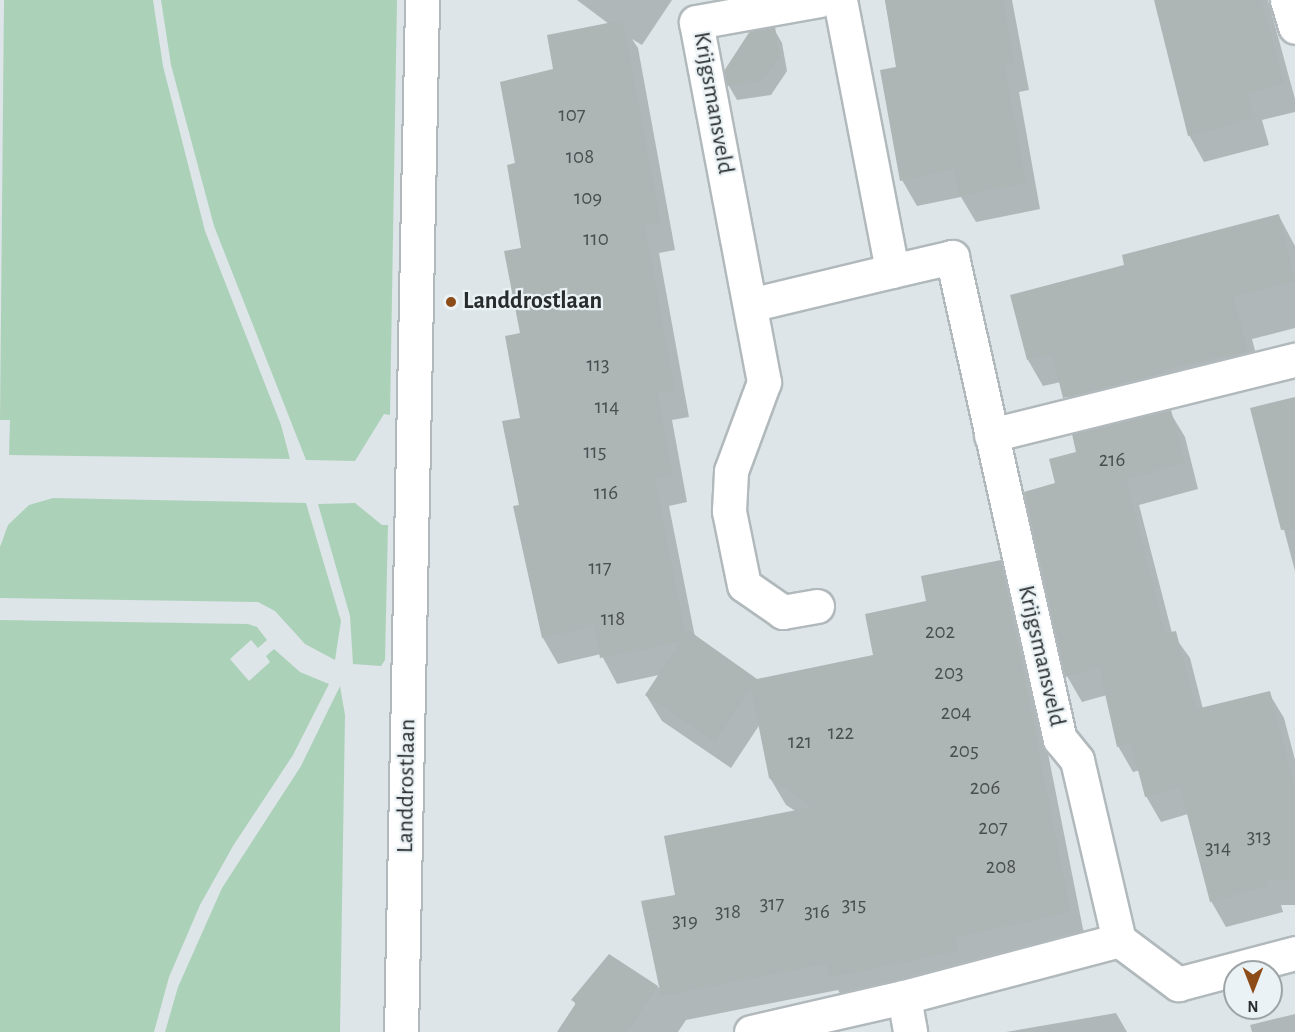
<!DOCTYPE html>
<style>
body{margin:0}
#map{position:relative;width:1295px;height:1032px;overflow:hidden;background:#dde5e8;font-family:"Alegreya Sans",sans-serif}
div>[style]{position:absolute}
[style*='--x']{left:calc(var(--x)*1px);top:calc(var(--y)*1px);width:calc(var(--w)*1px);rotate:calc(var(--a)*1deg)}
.green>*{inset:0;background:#acd1b9}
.shadow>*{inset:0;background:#0003}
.building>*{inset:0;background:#adb6b5}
.roads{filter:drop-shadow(2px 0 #b1b9bc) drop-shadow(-2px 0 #b1b9bc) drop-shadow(0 2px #b1b9bc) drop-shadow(0 -2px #b1b9bc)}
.minor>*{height:33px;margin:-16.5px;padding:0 16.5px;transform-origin:16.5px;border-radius:16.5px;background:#fff}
.tertiary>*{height:33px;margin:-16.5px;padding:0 16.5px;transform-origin:16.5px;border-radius:16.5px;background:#fff}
.dots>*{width:16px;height:16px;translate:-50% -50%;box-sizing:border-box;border:3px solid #eaf2f5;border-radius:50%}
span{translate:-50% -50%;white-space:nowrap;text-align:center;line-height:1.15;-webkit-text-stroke:4.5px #eaf2f5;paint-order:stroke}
.number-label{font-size:21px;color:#4a4e4f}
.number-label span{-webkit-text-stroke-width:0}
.street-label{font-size:24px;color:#292c2d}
.poi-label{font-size:24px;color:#292c2d;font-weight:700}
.left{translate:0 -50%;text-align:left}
.north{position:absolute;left:1223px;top:960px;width:60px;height:60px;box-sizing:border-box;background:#eaf2f5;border:2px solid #9da3a5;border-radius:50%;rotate:180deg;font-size:16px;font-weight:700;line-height:24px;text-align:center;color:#292c2d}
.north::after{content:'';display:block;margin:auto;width:21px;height:27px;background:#8d4b18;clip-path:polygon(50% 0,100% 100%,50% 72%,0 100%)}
</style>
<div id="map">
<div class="green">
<div style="clip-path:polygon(4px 0,153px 0,163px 66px,205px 231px,281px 425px,290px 459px,9px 455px,10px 420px,0 420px)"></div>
<div style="clip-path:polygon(161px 0,397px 0,390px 415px,384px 414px,355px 461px,306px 460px,214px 226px,171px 65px)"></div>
<div style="clip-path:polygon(53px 498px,306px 503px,341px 621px,335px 660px,305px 644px,275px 611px,258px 602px,0 598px,0 547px,8px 525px,29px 505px)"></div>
<div style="clip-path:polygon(355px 503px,382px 525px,388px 525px,385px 660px,381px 666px,353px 664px,350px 616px,318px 504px)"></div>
<div style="clip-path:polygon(0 620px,248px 624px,257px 627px,267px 640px,258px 648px,251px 640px,230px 659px,249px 681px,270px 662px,266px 656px,274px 649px,300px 672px,329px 684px,293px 755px,233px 846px,200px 905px,169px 977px,154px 1032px,0 1032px)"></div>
<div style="clip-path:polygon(340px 686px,345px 715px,340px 1032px,165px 1032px,178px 987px,222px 888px,301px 766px)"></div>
</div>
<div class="shadow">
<div style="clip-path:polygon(577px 0,672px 0,642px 45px,632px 39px,638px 48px,675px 250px,659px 253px,689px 417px,672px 420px,687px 502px,669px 506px,695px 637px,757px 681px,874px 656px,928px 602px,1000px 562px,1015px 588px,1085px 939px,846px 1004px,838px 990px,686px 1020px,678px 1032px,568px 1032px,576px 1005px,573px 1000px,610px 956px,661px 989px,677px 897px,797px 812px,786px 805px,770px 778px,760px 724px,731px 768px,662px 721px,646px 695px,659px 675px,617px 684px,601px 654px,558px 664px,543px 638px,515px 507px,521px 506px,522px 419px,523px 249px,517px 165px,555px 71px,609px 24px)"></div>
<div style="clip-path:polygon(885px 0,1012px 0,1029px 90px,1019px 92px,1040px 209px,976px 222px,961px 197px,917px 206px,902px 180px,897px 68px)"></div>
<div style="clip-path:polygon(1155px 0,1268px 0,1295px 99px,1295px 112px,1262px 120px,1269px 145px,1204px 162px,1189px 135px)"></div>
<div style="clip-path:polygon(774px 29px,782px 43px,787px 71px,771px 95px,737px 100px,729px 86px)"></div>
<div style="clip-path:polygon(1279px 216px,1295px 246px,1295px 328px,1252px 339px,1262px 378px,1080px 424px,1061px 382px,1043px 386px,1028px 360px,1126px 266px)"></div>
<div style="clip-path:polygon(1295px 398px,1295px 571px,1252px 409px)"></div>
<div style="clip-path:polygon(1170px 412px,1185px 437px,1198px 489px,1139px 505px,1172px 633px,1190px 658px,1203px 709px,1269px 693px,1284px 718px,1295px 760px,1295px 905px,1281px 905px,1283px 912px,1226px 927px,1211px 901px,1188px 814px,1161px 822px,1146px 796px,1140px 770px,1133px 772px,1118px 746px,1107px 695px,1082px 702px,1067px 676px,1057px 484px,1078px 453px)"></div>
<div style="clip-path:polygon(1116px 1013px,1127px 1032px,1006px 1032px)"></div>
<div style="clip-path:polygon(1295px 1014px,1295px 1032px,1252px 1032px,1250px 1025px)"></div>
</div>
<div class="building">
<div style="clip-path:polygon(885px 0,1003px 0,1015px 64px,1005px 66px,1026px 183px,959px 196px,954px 169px,900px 181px,880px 70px,896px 67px)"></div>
<div style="clip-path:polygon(1154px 0,1262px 0,1284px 84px,1248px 93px,1254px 118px,1188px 136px)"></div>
<div style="clip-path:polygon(623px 20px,661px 223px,645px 226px,675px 390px,658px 393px,673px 476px,655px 479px,686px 634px,688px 630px,757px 679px,873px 655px,865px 614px,926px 601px,921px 576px,1001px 560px,1071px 912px,955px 938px,958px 951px,829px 978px,826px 964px,661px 996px,641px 901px,675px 895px,664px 836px,812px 807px,769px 778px,751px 688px,715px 742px,645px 695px,680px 642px,600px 658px,594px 626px,542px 638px,513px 506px,519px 505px,502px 421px,520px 418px,505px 336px,520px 333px,504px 251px,521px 248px,507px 165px,515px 163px,500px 82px,553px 69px,547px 35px)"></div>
<div style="clip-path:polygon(775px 27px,780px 56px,763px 81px,727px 86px,724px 71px,750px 31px)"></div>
<div style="clip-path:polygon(1279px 214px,1295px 281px,1234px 297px,1248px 351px,1161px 370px,1162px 374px,1063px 398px,1052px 354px,1027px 360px,1010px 295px,1124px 265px,1122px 255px)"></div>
<div style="clip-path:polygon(1295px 397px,1295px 529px,1281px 530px,1250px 408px)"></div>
<div style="clip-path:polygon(1171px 410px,1185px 463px,1126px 479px,1165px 633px,1176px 631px,1196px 709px,1270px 691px,1295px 787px,1295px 880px,1267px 880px,1269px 886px,1210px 902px,1180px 787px,1145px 797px,1131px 743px,1117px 747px,1099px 667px,1065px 677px,1024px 492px,1055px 483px,1049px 459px,1076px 452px,1072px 434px)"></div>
<div style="clip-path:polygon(609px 954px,658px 986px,628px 1032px,557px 1032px,576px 1003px,571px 1000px)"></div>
</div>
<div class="roads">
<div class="minor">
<div style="--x:840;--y:0;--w:276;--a:79.1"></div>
<div style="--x:892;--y:271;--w:62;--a:-13.1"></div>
<div style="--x:952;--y:257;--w:494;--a:77.4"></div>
<div style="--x:1060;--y:739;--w:27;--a:51"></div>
<div style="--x:1077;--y:760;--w:185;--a:76.9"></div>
<div style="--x:1287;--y:0;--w:28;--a:73"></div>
<div style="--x:750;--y:305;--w:146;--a:-13.5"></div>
<div style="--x:991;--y:435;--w:313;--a:-13.9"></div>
<div style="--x:817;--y:606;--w:35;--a:170"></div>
<div style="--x:783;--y:612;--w:47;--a:-145.3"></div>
<div style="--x:744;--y:585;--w:76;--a:-101.5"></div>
<div style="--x:729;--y:511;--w:40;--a:-87.1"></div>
<div style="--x:731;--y:471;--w:95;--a:-69.7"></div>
<div style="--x:764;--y:382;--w:366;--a:-100.7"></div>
<div style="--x:696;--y:22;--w:125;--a:-10.1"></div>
<div style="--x:904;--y:997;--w:36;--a:80"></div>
<div style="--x:751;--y:1032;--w:157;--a:-12.9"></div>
<div style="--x:904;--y:997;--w:222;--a:-14.8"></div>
<div style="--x:1119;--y:940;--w:74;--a:36.7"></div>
<div style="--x:1178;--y:984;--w:121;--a:-14.8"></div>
</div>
<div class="tertiary">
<div style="--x:401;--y:1032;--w:1032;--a:-88.83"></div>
</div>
</div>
<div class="dots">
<div style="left:451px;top:302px;background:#8d4b18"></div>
</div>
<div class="number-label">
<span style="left:572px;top:115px">107</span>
<span style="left:580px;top:157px">108</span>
<span style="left:588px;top:198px">109</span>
<span style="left:596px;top:239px">110</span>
<span style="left:598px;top:365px">113</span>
<span style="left:607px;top:407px">114</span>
<span style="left:595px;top:452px">115</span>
<span style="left:1112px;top:460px">216</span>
<span style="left:606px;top:493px">116</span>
<span style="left:600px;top:568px">117</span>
<span style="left:613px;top:619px">118</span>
<span style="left:940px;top:632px">202</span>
<span style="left:949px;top:673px">203</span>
<span style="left:956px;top:713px">204</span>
<span style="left:841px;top:733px">122</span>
<span style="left:800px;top:742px">121</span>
<span style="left:964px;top:751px">205</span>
<span style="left:985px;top:788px">206</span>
<span style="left:993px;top:828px">207</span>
<span style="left:1259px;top:837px">313</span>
<span style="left:1218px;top:848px">314</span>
<span style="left:1001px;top:867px">208</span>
<span style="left:772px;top:904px">317</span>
<span style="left:854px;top:905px">315</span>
<span style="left:728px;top:912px">318</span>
<span style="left:817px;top:912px">316</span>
<span style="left:685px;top:921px">319</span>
</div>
<div class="street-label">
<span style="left:713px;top:103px;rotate:80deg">Krijgsmansveld</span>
<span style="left:1041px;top:656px;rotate:77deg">Krijgsmansveld</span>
<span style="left:407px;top:786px;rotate:-89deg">Landdrostlaan</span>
</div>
<div class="poi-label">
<span class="left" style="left:463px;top:302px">Landdrostlaan</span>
</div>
<div class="north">N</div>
</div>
